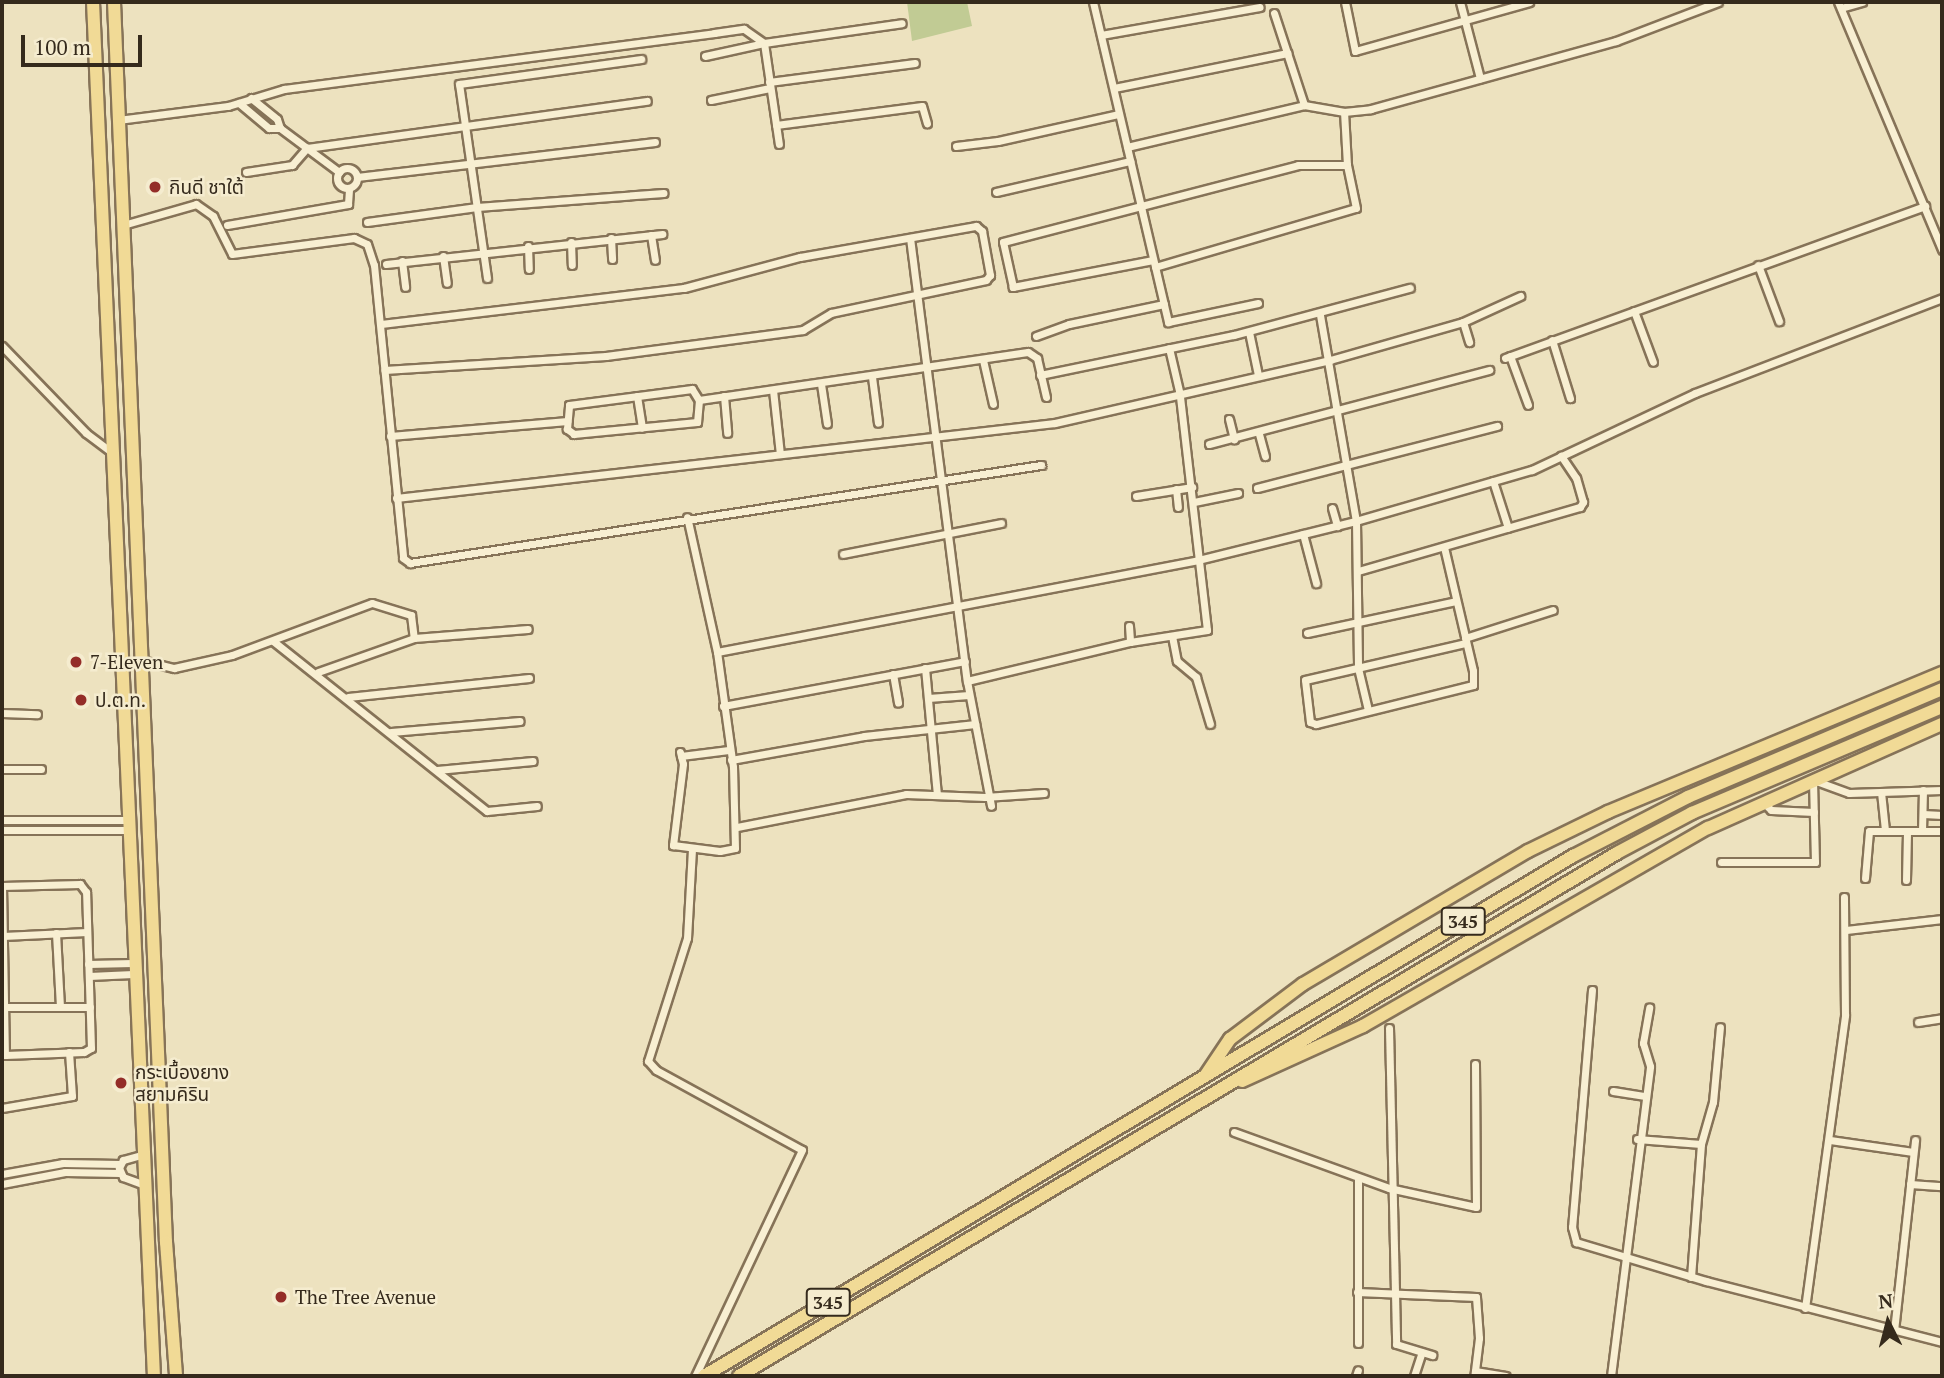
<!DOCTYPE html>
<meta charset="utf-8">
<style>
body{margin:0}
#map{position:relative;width:1944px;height:1378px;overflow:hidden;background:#ede2bf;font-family:"PT Serif","Noto Sans Thai",serif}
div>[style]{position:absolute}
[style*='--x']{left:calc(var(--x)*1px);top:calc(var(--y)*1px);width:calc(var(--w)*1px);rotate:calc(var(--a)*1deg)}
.green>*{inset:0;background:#c1cb94}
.roads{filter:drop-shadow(2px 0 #867358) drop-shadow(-2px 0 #867358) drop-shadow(0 2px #867358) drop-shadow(0 -2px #867358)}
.street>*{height:7px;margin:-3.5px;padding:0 3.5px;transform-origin:3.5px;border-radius:3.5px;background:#f8efd2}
.street>.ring{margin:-3.5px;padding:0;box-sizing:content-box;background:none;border:7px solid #f8efd2;border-radius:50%}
.primary>*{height:12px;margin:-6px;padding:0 6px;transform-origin:6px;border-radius:6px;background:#f1da96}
.dots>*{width:19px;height:19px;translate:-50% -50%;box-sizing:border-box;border:4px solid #f5eccf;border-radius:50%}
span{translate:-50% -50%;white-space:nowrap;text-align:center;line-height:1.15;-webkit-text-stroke:5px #f5eccf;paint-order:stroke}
.shield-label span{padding:2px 5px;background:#f5eccf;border:2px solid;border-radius:5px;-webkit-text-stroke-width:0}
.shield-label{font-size:18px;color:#352a1c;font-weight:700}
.poi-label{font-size:19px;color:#352a1c}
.left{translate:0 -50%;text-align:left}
.frame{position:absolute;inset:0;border:4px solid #352a1c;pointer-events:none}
.north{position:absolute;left:1853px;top:1287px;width:70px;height:70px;-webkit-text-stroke:5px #f5eccf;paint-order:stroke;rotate:354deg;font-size:19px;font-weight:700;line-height:28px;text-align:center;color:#352a1c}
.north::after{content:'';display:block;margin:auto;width:24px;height:32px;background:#352a1c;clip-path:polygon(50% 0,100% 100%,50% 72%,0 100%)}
.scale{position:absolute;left:21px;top:35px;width:121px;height:32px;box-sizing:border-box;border:4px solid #352a1c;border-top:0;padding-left:9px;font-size:21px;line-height:24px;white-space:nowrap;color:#352a1c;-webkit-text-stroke:5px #f5eccf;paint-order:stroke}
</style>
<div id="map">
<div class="green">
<div style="clip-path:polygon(907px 2px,967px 2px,972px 26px,912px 41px)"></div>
</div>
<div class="roads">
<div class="street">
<div style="--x:1093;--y:2;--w:329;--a:76.8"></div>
<div style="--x:1168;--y:322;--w:92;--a:-11.9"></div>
<div style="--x:1345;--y:2;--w:50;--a:78.5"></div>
<div style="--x:1355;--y:51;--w:181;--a:-15.7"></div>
<div style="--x:1460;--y:2;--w:79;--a:75.3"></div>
<div style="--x:1838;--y:2;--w:269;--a:67.2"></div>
<div style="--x:1841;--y:8;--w:22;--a:-16"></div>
<div style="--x:1274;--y:13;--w:97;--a:71.9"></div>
<div style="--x:1101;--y:35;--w:161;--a:-10"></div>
<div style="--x:705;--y:56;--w:60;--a:-12.4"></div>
<div style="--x:764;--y:43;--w:102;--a:81.6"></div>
<div style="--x:769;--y:82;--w:147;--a:-7.4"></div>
<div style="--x:1114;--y:88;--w:177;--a:-11.4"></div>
<div style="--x:251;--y:98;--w:33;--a:39"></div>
<div style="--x:277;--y:119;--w:9;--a:72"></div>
<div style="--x:280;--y:128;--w:74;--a:36.7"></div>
<div style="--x:711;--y:100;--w:60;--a:-11.5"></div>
<div style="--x:239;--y:103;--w:39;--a:40"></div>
<div style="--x:269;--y:128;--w:11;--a:0"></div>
<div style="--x:118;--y:120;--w:111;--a:-7.3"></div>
<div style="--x:228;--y:106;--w:59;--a:-16.9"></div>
<div style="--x:284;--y:89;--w:434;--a:-7.4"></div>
<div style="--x:714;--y:33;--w:30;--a:-8"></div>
<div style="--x:744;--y:29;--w:24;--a:35"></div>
<div style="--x:764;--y:43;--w:139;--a:-8.2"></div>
<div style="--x:776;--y:125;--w:147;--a:-7.4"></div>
<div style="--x:922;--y:106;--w:18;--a:74"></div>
<div style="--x:956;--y:146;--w:42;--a:-6.8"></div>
<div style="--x:998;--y:141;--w:124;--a:-12.6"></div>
<div style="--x:1127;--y:147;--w:182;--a:-13.3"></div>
<div style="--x:1304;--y:105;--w:41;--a:9.9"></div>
<div style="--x:1344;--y:112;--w:27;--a:-6"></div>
<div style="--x:1371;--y:109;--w:254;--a:-15.5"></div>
<div style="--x:1616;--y:41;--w:109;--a:-20.9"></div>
<div class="ring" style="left:337px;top:168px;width:13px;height:13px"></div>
<div style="--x:246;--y:172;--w:47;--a:-8.7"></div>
<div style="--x:292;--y:165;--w:23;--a:-49"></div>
<div style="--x:307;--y:148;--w:343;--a:-7.9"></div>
<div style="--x:357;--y:177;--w:300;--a:-6.7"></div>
<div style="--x:996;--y:192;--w:138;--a:-13"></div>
<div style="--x:367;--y:222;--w:111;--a:-7.8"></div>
<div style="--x:477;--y:207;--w:187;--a:-4.3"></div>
<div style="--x:123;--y:225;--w:76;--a:-16"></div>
<div style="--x:196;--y:204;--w:21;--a:35"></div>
<div style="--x:213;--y:216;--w:42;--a:63.4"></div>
<div style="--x:232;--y:254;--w:123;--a:-7.5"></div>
<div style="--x:354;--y:238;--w:14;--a:25"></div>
<div style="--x:367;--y:244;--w:22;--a:72"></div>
<div style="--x:374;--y:265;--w:294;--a:84.3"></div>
<div style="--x:403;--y:558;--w:9;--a:36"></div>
<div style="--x:410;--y:563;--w:639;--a:-8.83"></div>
<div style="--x:227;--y:225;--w:123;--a:-9.8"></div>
<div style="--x:348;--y:204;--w:16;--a:-86"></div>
<div style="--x:651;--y:235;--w:25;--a:81"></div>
<div style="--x:611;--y:238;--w:21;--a:87"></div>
<div style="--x:910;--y:238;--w:447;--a:82.7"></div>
<div style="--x:967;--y:681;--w:127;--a:79.1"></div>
<div style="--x:571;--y:242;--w:23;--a:88"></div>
<div style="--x:528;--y:246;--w:23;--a:88"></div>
<div style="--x:443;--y:256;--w:27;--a:82"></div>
<div style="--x:1153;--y:260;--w:143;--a:169.1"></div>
<div style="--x:1013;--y:287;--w:46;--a:-102.5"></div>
<div style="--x:1003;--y:242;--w:305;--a:-14.6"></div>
<div style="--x:1298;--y:165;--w:49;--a:0"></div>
<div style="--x:402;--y:261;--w:26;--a:83"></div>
<div style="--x:386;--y:264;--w:278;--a:-6.2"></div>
<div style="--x:1758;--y:265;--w:60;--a:69.4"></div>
<div style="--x:1155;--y:267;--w:209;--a:-16.4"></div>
<div style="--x:1356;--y:208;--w:44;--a:-101.8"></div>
<div style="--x:1347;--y:165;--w:53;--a:-93.2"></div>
<div style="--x:487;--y:278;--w:196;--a:-98.2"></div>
<div style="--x:459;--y:84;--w:184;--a:-7.8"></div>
<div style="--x:1634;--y:311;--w:54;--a:69.6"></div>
<div style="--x:1320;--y:315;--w:209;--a:80.1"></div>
<div style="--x:1356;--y:521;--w:147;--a:89.2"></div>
<div style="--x:1358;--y:668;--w:43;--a:76.6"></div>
<div style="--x:1463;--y:322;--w:21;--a:73"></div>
<div style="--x:381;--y:324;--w:305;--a:-6.8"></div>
<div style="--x:684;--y:288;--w:120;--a:-15"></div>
<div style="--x:800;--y:257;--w:179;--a:-10"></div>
<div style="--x:976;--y:226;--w:8;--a:40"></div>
<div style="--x:982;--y:231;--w:45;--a:79.7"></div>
<div style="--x:990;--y:275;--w:6;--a:129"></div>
<div style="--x:986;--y:280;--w:158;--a:168"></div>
<div style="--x:831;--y:313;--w:33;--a:149"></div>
<div style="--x:803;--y:330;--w:199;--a:172.5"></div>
<div style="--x:606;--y:356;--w:222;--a:176.4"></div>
<div style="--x:1249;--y:332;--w:44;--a:78.2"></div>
<div style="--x:1036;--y:336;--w:35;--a:-20"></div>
<div style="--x:1069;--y:324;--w:97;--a:-11.9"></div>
<div style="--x:1552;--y:340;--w:61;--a:72.8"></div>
<div style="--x:2;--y:346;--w:121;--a:46"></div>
<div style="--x:86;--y:433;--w:35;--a:37"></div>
<div style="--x:1510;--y:356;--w:52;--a:69.8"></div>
<div style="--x:1505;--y:358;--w:447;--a:-19.9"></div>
<div style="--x:983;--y:360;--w:45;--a:77.2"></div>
<div style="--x:1040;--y:375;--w:198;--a:-11.7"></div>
<div style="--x:1234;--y:335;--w:182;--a:-15"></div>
<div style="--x:872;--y:377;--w:46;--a:82.6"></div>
<div style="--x:821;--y:384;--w:40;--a:81.5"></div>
<div style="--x:692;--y:389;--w:13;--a:58"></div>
<div style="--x:699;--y:400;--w:22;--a:95"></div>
<div style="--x:697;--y:422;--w:124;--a:174.4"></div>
<div style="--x:574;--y:434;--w:9;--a:-144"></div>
<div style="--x:567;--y:429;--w:24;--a:-85"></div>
<div style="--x:569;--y:405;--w:124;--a:-7.4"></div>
<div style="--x:773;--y:390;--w:64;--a:83.8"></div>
<div style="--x:637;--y:396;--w:32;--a:81"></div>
<div style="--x:724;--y:396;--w:37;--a:85"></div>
<div style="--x:699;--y:400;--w:332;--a:-8.3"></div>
<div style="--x:1028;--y:352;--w:11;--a:34"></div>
<div style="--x:1037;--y:358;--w:40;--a:77"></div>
<div style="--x:1229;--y:419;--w:21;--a:76"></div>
<div style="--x:1259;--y:434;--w:23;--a:75"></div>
<div style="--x:390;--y:436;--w:178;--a:-4.8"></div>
<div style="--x:1209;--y:444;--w:290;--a:-14.8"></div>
<div style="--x:1493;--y:481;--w:49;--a:72.3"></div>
<div style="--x:1257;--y:488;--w:248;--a:-14.5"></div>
<div style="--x:1176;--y:489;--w:18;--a:84"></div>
<div style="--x:1136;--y:496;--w:57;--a:-9.1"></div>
<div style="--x:396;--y:498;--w:663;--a:-6.49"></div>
<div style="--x:1055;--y:423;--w:282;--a:-12.9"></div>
<div style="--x:1330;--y:360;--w:138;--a:-15.9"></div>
<div style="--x:1463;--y:322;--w:63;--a:-24.5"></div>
<div style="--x:1194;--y:502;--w:45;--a:-11.6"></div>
<div style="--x:1332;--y:508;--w:19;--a:74"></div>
<div style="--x:1303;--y:534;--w:51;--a:75.1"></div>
<div style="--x:1444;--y:547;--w:127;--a:76.8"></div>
<div style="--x:1473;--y:671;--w:14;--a:90"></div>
<div style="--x:1473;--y:685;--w:162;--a:166"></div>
<div style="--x:1316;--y:724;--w:6;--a:-162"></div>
<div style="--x:1310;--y:722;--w:42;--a:-96.8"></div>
<div style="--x:1305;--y:680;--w:164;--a:-13"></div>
<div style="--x:843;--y:554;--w:161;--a:-11.1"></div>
<div style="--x:1358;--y:571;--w:231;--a:-16.1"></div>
<div style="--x:1580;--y:507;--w:6;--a:-59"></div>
<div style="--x:1583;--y:502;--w:25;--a:-106"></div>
<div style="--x:1576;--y:478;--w:27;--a:-124"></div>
<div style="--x:1129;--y:626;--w:16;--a:86"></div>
<div style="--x:1307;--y:633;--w:152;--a:-12.1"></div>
<div style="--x:1172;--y:636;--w:25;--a:79"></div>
<div style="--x:1177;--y:661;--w:25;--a:40"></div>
<div style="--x:1196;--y:677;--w:49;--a:73.4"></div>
<div style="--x:1465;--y:638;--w:92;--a:-17.7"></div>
<div style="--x:273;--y:641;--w:273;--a:38.5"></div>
<div style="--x:487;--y:811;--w:50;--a:-5.7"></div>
<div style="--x:717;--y:652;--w:490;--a:-10.8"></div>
<div style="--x:1198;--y:560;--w:163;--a:-13.9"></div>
<div style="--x:1356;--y:521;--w:183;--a:-16.2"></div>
<div style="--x:1532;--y:470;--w:180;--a:-25.3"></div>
<div style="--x:1695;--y:393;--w:265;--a:-21"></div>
<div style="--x:141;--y:660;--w:34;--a:14"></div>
<div style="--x:174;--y:668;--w:59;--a:-12.6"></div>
<div style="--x:232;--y:655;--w:149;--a:-20.4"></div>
<div style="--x:372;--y:603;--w:41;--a:17.1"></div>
<div style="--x:411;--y:615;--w:23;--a:83"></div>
<div style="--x:925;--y:668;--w:127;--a:84.6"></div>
<div style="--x:318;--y:672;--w:102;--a:-19.5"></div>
<div style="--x:414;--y:638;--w:114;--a:-4.5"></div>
<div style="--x:893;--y:674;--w:29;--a:80"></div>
<div style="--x:967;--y:681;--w:168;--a:-13.5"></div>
<div style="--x:1130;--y:642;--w:78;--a:-8.9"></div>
<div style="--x:1207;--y:630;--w:237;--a:-96.6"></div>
<div style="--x:1180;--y:395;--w:48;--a:-103.2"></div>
<div style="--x:348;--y:697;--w:182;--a:-6"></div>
<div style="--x:928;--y:698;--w:41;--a:-4.2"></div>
<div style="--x:723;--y:706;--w:246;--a:-10.5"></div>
<div style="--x:2;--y:713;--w:35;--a:2"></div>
<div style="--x:391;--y:732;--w:129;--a:-4.9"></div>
<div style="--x:680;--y:752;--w:12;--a:76"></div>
<div style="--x:683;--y:764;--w:82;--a:97"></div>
<div style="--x:673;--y:845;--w:47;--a:7.3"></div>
<div style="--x:720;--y:851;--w:15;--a:-11"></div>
<div style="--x:735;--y:848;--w:81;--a:-91.4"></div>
<div style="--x:733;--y:767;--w:116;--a:-97.9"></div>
<div style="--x:717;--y:652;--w:138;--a:-102.5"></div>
<div style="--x:681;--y:756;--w:48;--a:-7.1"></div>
<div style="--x:731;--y:760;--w:135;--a:-10.2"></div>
<div style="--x:864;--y:736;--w:112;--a:-6.2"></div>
<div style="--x:2;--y:769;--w:39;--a:0"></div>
<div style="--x:437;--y:770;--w:96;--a:-5.4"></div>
<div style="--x:1816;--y:781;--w:35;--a:20"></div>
<div style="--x:1849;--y:793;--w:93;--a:-1.8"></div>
<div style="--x:1881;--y:792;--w:39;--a:84"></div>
<div style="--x:1763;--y:802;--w:11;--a:45"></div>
<div style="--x:1771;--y:810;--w:43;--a:2.7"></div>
<div style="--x:1923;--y:814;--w:19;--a:3"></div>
<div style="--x:2;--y:820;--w:125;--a:0"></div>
<div style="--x:737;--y:827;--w:172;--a:-11"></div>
<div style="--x:906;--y:794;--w:79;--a:2.2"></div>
<div style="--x:985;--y:797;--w:59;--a:-3.9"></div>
<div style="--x:2;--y:830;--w:125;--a:0"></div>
<div style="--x:1922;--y:831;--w:41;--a:-88.6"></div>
<div style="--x:692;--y:849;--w:89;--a:93.2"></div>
<div style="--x:687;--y:938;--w:129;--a:107.6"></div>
<div style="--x:648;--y:1061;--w:12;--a:48"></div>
<div style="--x:656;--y:1070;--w:166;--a:28.7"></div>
<div style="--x:802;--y:1150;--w:250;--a:115.3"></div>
<div style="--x:1721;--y:862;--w:94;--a:0"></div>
<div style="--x:1815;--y:862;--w:83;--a:-91.4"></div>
<div style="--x:1865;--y:878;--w:47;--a:-85.1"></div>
<div style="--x:1869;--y:831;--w:73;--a:0"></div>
<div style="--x:1906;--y:880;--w:49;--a:-88.8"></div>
<div style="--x:1846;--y:930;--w:97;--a:-6.5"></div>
<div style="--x:56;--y:933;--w:74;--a:86.9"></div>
<div style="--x:3;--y:936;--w:84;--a:-2.7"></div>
<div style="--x:88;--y:964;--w:45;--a:-1.3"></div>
<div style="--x:89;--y:976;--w:44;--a:-2.6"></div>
<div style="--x:1592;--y:990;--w:238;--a:94.8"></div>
<div style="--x:1572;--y:1227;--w:16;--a:75"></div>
<div style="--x:1576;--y:1242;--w:136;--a:16.7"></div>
<div style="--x:1706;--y:1281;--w:244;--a:14.5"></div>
<div style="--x:4;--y:1007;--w:86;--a:0"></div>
<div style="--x:1918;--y:1022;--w:24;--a:-9"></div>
<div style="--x:1389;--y:1028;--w:316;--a:88.7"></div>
<div style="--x:1396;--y:1344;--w:38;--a:17"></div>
<div style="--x:2;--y:1055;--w:3;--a:0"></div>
<div style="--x:5;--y:1055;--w:79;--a:-2.2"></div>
<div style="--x:84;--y:1052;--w:8;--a:-30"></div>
<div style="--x:91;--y:1048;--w:156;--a:-91.8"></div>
<div style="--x:86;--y:892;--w:10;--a:-127"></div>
<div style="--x:80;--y:884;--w:78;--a:178.5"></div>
<div style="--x:2;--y:886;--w:169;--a:89"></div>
<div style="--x:1613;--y:1091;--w:31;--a:9"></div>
<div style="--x:2;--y:1108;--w:71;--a:-9.7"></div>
<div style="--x:72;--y:1096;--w:44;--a:-93.9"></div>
<div style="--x:1234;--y:1132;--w:165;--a:19.9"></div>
<div style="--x:1389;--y:1188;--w:89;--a:12.3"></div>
<div style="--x:1476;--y:1207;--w:143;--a:-90.4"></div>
<div style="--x:1637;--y:1139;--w:64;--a:4.5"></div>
<div style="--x:1830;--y:1140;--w:84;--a:8.2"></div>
<div style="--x:141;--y:1155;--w:19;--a:164"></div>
<div style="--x:123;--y:1160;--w:9;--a:117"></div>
<div style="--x:119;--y:1168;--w:10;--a:66"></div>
<div style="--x:123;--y:1177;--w:20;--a:20"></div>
<div style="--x:2;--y:1174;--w:62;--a:-10.2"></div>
<div style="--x:63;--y:1163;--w:57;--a:1"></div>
<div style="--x:2;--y:1184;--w:64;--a:-10.8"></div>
<div style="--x:65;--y:1172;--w:55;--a:1"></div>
<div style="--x:1910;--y:1184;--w:32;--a:4"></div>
<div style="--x:1691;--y:1277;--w:133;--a:-85.7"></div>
<div style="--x:1701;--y:1144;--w:44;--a:-74.1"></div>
<div style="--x:1713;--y:1102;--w:75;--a:-84.7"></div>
<div style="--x:1357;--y:1292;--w:119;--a:2.4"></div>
<div style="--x:1476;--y:1297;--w:41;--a:85.8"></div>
<div style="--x:1479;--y:1338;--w:38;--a:97"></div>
<div style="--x:1805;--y:1308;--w:296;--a:-82.2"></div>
<div style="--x:1845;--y:1015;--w:118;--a:-90.5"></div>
<div style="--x:1894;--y:1331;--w:192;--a:-83.7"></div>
<div style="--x:1358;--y:1343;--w:165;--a:-90"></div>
<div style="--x:1475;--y:1371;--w:31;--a:9"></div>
<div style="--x:1356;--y:1376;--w:6;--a:-72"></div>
<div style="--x:1414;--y:1376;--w:25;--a:-72"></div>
<div style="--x:1611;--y:1376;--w:312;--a:-82.8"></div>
<div style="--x:1650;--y:1066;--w:24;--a:-107"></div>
<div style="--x:1643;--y:1043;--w:36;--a:-80"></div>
</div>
<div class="primary">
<div style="--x:93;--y:2;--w:1375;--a:87.46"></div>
<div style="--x:114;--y:2;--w:1241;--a:87.6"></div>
<div style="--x:166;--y:1242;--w:134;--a:85.7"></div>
<div style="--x:1205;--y:1076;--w:45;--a:-56"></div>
<div style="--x:1230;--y:1039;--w:91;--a:-37"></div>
<div style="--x:1303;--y:984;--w:261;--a:-30.6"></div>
<div style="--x:1528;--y:851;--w:89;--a:-26"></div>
<div style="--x:1608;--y:812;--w:362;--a:-22.6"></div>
<div style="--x:1242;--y:1081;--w:133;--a:-24.4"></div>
<div style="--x:1363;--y:1026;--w:398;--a:-29.9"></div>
<div style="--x:1708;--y:828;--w:256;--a:-24"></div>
<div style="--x:704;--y:1376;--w:1013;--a:-30.9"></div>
<div style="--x:1573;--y:856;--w:129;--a:-27.2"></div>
<div style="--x:1688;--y:797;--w:276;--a:-23"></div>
<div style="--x:739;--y:1376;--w:1022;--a:-30.78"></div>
<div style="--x:1617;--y:853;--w:85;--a:-28.1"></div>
<div style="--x:1692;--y:813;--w:272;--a:-23"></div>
</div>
</div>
<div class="dots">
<div style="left:155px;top:187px;background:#942d28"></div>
<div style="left:76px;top:662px;background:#942d28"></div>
<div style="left:81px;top:700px;background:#942d28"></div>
<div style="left:121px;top:1083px;background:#942d28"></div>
<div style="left:281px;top:1297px;background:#942d28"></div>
</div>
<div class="shield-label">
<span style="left:1463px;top:921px">345</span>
<span style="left:828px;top:1302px">345</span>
</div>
<div class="poi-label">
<span class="left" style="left:169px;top:187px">กินดี ชาใต้</span>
<span class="left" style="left:90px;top:662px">7-Eleven</span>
<span class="left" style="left:95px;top:700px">ป.ต.ท.</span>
<span class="left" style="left:135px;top:1083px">กระเบื้องยาง<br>สยามคิริน</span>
<span class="left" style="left:295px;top:1297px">The Tree Avenue</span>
</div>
<div class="frame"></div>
<div class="north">N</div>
<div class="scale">100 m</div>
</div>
